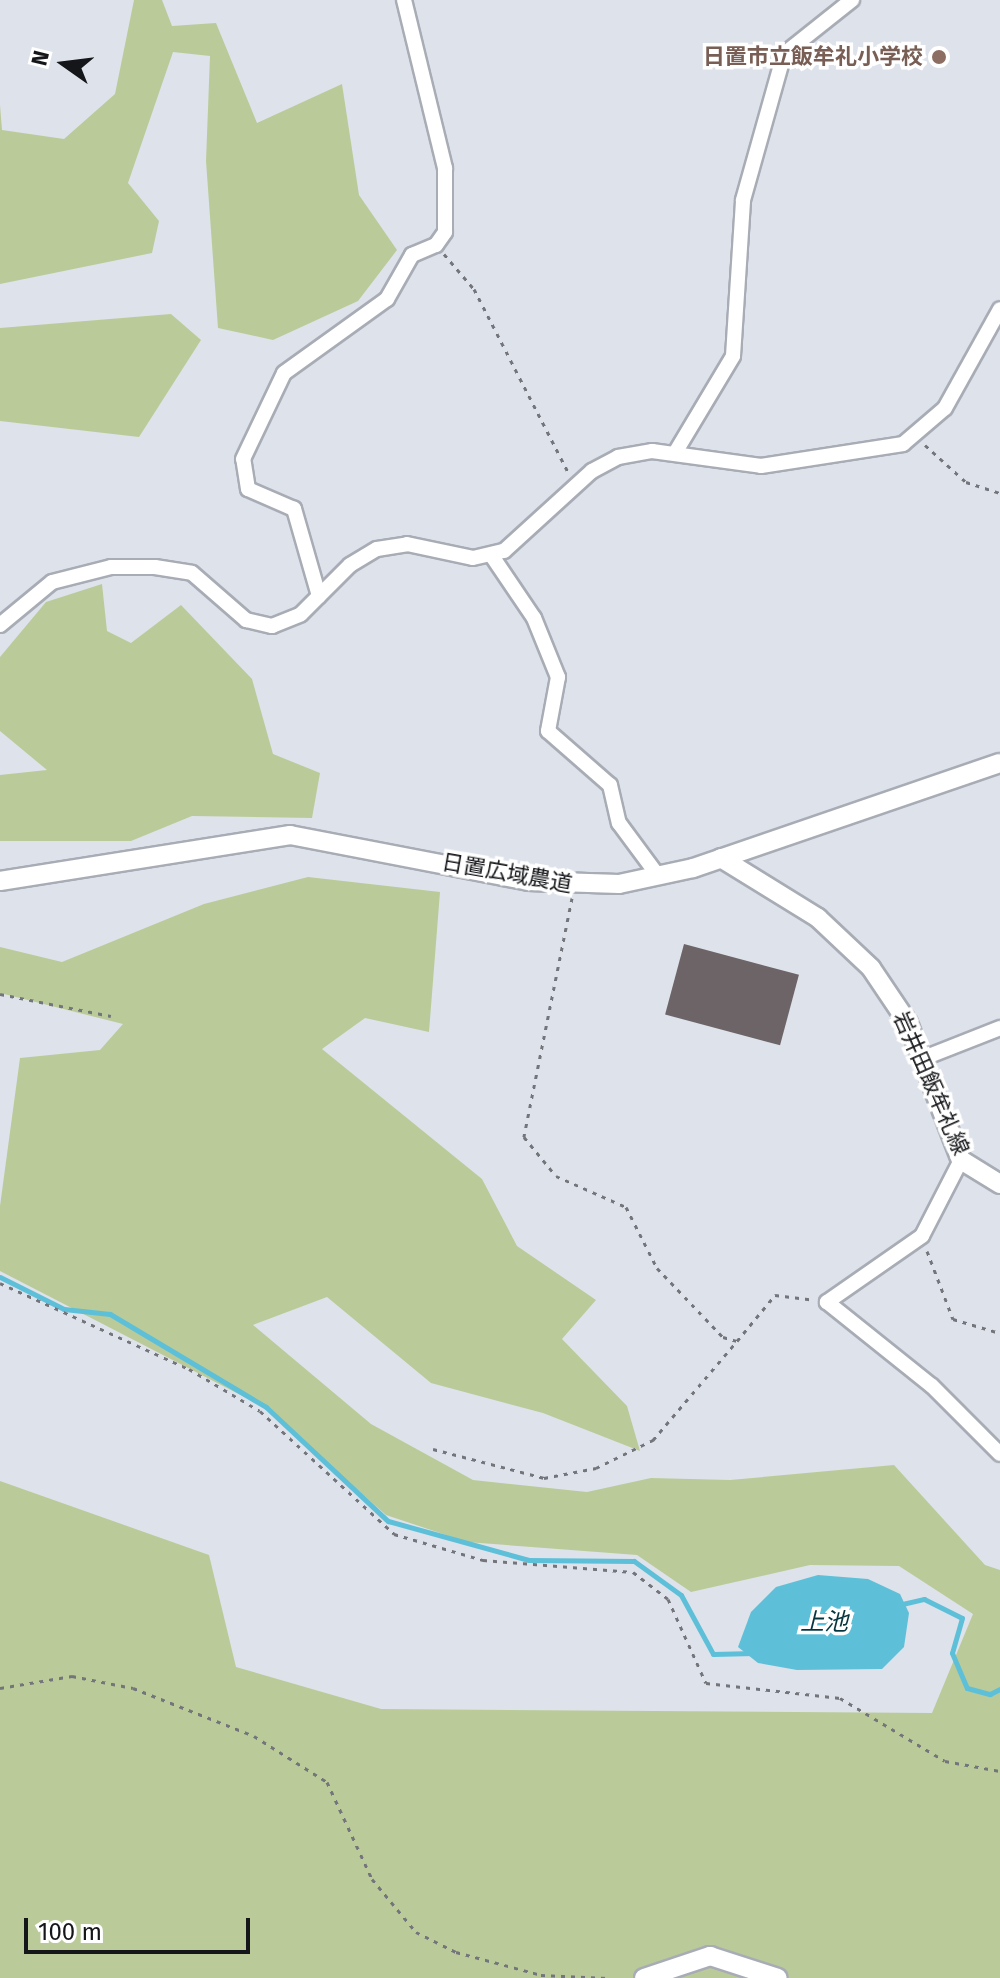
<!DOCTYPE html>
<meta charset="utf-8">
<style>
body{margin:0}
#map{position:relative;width:1000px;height:1978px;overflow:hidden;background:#dee2eb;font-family:"Fira Sans","Noto Sans JP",sans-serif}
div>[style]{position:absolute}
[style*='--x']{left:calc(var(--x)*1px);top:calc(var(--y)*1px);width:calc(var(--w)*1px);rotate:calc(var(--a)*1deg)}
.green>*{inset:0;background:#bacb99}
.water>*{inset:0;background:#5dc0d8}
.stream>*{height:5px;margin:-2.5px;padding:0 2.5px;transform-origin:2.5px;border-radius:2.5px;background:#5dc0d8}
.building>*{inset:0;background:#6d6467;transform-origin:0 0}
.path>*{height:3px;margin-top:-1.5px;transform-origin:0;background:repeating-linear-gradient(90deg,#73757b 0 4px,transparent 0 10px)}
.roads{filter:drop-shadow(2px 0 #a8acb5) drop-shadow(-2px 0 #a8acb5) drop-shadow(0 2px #a8acb5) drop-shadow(0 -2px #a8acb5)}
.minor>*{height:14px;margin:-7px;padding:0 7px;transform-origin:7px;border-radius:7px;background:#fff}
.tertiary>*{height:18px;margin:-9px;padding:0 9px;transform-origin:9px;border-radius:9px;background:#fff}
.dots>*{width:22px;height:22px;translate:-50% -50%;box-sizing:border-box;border:4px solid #fff;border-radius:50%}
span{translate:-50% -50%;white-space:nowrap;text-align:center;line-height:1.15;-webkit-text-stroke:7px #fff;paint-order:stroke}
.education-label{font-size:22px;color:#785e54;font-weight:700}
.right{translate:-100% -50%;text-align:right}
.street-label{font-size:22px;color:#151619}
.water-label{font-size:24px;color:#05363f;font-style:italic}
.north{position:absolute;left:24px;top:24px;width:80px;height:80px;-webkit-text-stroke:6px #fff;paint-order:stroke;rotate:284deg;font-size:22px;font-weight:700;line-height:32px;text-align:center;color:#151619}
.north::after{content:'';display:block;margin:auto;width:28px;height:36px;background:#151619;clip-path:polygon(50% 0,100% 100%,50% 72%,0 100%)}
.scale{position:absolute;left:24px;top:1918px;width:226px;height:36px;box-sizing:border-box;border:4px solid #151619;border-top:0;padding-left:10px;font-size:24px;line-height:28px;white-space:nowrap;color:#151619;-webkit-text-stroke:6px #fff;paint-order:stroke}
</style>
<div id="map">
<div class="green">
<div style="clip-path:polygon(134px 0,162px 0,172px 26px,216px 23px,257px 123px,342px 84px,359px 195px,397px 250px,358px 301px,273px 340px,218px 328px,206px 161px,210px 56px,173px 52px,128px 183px,159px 221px,152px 253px,0 284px,0 105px,2px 130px,64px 139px,115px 94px)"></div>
<div style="clip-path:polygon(171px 314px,201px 340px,139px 437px,0 421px,0 328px)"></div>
<div style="clip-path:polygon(102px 584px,107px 631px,131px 643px,181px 605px,252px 679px,273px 754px,320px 773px,312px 818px,192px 816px,131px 841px,0 841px,0 775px,47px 770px,0 731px,0 657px,46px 602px)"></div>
<div style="clip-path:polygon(308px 877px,440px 892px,429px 1032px,365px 1018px,322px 1049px,482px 1179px,517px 1246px,596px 1300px,562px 1339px,627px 1406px,640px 1451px,543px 1413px,431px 1383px,327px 1297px,253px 1325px,371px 1424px,473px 1480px,587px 1492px,651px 1478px,730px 1480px,894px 1465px,985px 1565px,1000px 1570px,1000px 1978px,0 1978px,0 1481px,209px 1555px,236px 1667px,381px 1709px,932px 1713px,973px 1614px,899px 1566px,810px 1565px,691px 1592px,637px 1555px,467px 1542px,386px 1515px,264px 1407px,0 1271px,0 1206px,20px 1058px,100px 1050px,123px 1024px,0 993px,0 947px,62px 962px,204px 904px)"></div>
</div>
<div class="water">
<div style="clip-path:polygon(818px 1575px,868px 1579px,900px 1594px,909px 1613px,904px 1647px,882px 1669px,797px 1670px,758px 1663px,738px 1647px,751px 1612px,776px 1587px)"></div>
</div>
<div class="stream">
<div style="--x:0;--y:1277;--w:72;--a:26.6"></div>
<div style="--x:64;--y:1309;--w:46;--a:6.2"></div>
<div style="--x:110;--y:1314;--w:182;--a:30.8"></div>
<div style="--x:266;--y:1407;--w:167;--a:43.1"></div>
<div style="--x:388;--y:1521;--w:146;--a:15.5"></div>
<div style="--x:529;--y:1560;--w:105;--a:0.5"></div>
<div style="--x:634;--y:1561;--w:58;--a:35.9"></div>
<div style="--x:681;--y:1595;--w:67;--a:61.5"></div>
<div style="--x:713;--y:1654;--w:41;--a:-1.4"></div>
<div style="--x:898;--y:1605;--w:27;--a:-13"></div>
<div style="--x:924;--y:1599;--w:42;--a:26.6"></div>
<div style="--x:962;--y:1618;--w:36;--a:106"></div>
<div style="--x:952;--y:1653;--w:38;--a:67"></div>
<div style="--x:967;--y:1688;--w:24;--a:15"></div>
<div style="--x:990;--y:1694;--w:11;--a:-27"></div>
</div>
<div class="building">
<div style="left:684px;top:944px;width:119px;height:73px;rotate:15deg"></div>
</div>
<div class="path">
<div style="--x:444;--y:254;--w:46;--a:49.4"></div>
<div style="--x:474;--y:289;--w:206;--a:62.8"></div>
<div style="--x:925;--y:445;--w:55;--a:42.1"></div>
<div style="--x:966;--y:482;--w:36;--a:18"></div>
<div style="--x:572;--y:898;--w:244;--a:101.4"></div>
<div style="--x:524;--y:1137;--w:50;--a:50.6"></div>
<div style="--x:556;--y:1176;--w:77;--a:23.9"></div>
<div style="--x:626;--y:1207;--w:68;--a:63.1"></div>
<div style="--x:657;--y:1268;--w:95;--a:46.3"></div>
<div style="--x:723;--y:1337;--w:15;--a:16"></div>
<div style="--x:737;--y:1341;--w:60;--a:-50.4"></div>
<div style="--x:775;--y:1295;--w:39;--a:7"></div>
<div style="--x:0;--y:994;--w:113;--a:11.2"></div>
<div style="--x:927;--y:1251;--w:73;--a:69.1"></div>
<div style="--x:953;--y:1319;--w:49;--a:16.6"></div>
<div style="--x:0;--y:1283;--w:208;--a:24.5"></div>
<div style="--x:189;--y:1369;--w:82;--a:30.6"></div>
<div style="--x:260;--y:1411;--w:182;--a:42.5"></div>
<div style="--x:394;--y:1534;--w:93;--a:16.3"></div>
<div style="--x:483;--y:1560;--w:150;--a:4.6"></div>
<div style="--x:633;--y:1572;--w:44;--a:37.6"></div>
<div style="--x:668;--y:1599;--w:92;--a:65.7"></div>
<div style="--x:706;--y:1683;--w:135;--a:6.4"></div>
<div style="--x:840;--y:1698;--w:122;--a:31"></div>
<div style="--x:945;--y:1761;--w:56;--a:10.3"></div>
<div style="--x:433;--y:1449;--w:115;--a:14.6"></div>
<div style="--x:544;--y:1478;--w:53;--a:-10.9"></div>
<div style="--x:596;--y:1468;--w:64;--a:-26.2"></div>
<div style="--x:653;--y:1440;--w:130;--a:-49.7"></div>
<div style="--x:0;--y:1688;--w:73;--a:-9.5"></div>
<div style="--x:72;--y:1676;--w:62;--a:11.1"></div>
<div style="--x:133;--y:1688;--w:130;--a:21.6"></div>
<div style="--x:254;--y:1736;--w:86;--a:32.2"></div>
<div style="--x:327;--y:1782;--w:107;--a:65.1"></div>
<div style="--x:372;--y:1879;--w:69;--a:50.3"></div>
<div style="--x:416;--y:1932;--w:45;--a:26.6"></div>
<div style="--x:456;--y:1952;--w:88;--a:15.1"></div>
<div style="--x:541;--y:1975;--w:67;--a:2.6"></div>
</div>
<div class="roads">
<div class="minor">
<div style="--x:675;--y:453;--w:113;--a:-59.1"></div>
<div style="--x:733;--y:356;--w:156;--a:-86.3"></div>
<div style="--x:743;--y:200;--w:152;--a:-74.3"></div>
<div style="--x:784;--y:54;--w:87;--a:-38.5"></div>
<div style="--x:492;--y:556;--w:75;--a:55.9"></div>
<div style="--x:534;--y:618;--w:64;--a:67.9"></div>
<div style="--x:558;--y:677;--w:55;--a:100.5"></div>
<div style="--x:548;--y:731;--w:82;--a:41.1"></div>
<div style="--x:610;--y:785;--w:39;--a:77"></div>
<div style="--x:619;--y:823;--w:67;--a:53.5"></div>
<div style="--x:319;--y:596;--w:91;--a:-106"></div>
<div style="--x:294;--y:509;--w:50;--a:-156.5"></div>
<div style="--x:248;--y:489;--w:30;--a:-99"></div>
<div style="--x:243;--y:459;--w:95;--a:-64.5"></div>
<div style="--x:284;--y:373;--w:127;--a:-35.7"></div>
<div style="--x:387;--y:299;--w:51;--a:-60.4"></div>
<div style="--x:412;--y:255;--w:26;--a:-23"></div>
<div style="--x:436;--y:245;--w:16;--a:-55"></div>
<div style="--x:445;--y:232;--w:64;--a:-90"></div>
<div style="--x:445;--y:168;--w:173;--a:-103.7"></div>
<div style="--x:0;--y:625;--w:67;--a:-39.6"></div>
<div style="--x:52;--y:582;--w:61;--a:-14.3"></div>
<div style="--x:111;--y:567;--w:44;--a:0"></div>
<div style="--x:155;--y:567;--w:37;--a:9"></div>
<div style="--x:192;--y:573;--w:72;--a:41"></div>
<div style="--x:246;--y:620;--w:27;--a:13"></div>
<div style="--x:272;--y:626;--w:31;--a:-22"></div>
<div style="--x:301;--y:614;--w:69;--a:-45"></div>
<div style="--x:350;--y:565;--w:31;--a:-31"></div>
<div style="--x:377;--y:549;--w:30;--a:-9"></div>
<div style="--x:407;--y:544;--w:67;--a:12"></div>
<div style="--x:473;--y:558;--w:32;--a:-13"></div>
<div style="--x:504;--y:551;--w:119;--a:-42.3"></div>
<div style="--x:592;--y:471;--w:30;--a:-28"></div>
<div style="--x:618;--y:457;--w:35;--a:-10"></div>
<div style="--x:652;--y:451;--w:110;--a:7.8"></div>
<div style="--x:761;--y:466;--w:144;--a:-8.8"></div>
<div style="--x:903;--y:444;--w:55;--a:-40.6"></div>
<div style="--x:945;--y:408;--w:113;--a:-60.9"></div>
<div style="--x:924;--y:1058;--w:82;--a:-21.5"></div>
<div style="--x:961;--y:1160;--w:85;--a:117.2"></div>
<div style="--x:922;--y:1236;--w:116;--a:145.2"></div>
<div style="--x:827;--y:1302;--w:134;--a:38.7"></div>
<div style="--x:932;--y:1386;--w:96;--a:45"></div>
</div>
<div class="tertiary">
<div style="--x:721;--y:858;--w:114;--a:31.7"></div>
<div style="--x:818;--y:918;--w:73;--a:43.3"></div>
<div style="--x:871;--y:968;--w:66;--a:56.1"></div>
<div style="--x:908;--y:1023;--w:147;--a:68.9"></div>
<div style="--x:961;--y:1160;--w:46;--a:31.6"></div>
<div style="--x:0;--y:881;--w:294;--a:-9"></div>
<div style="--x:290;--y:835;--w:242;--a:10.9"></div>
<div style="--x:528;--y:881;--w:91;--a:1.9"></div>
<div style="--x:619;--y:884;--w:76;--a:-12.2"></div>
<div style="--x:693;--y:868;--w:324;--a:-18.9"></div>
<div style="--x:644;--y:1978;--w:70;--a:-18.4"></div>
<div style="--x:710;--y:1956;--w:71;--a:17.9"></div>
</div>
</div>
<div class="dots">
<div style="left:939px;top:57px;background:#8d6e63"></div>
</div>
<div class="education-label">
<span class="right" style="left:923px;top:57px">日置市立飯牟礼小学校</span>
</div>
<div class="street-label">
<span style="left:507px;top:873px;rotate:10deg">日置広域農道</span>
<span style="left:931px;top:1083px;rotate:66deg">岩井田飯牟礼線</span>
</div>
<div class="water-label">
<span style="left:824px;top:1623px">上池</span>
</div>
<div class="north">N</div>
<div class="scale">100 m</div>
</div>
